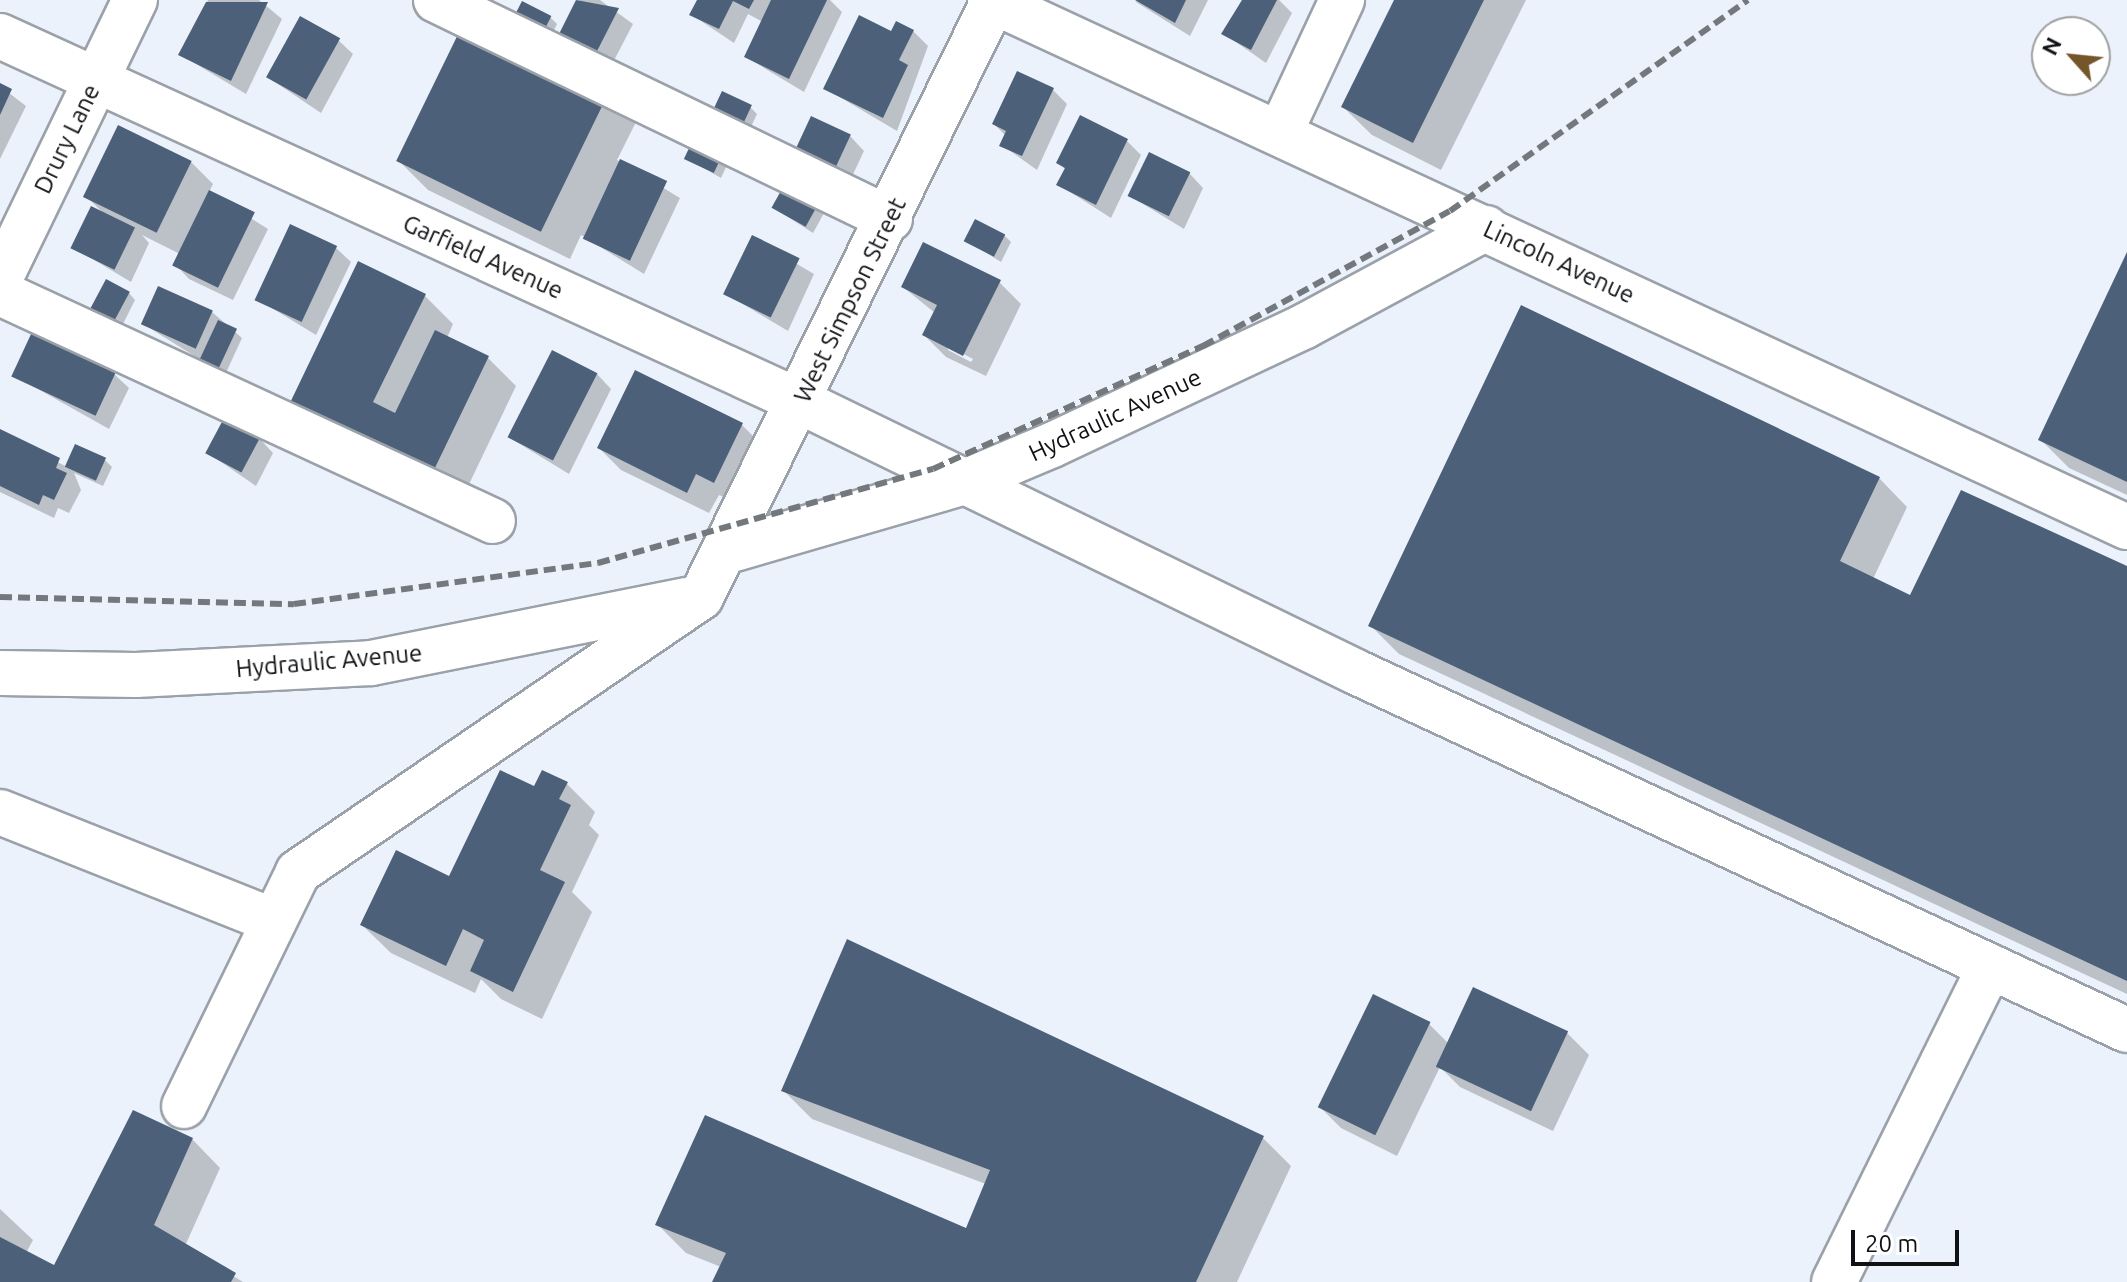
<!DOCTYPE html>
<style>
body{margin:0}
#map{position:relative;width:2127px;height:1282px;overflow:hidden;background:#ebf2fb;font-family:Ubuntu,sans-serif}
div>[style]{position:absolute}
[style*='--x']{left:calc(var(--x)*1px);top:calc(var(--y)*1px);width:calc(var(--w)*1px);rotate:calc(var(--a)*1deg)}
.shadow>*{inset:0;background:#0003}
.building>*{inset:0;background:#4c6179;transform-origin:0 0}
.roads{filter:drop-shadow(2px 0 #9aa1a9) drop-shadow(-2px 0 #9aa1a9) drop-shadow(0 2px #9aa1a9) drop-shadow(0 -2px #9aa1a9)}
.minor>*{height:44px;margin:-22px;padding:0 22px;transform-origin:22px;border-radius:22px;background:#fff}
.rail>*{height:6px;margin-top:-3px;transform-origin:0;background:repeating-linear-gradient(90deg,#73787d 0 12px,transparent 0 18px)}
span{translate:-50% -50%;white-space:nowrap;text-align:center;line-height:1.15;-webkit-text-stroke:8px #fff;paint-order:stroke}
.street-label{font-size:24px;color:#0f1114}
.north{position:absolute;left:2031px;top:16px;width:80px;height:80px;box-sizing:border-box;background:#fff;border:2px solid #9fa0a1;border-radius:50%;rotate:297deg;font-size:22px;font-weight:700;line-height:32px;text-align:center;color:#0f1114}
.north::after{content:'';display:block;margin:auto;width:28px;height:36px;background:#75562b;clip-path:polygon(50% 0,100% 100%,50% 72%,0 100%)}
.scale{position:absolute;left:1851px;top:1230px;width:108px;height:36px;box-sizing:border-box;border:4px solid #0f1114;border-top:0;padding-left:10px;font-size:24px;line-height:28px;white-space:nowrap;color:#0f1114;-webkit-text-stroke:6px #fff;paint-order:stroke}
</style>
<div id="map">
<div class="shadow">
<div style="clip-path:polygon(208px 0,259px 0,282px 19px,246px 94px,181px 55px)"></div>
<div style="clip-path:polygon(579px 0,600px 0,633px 24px,609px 70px,560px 37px)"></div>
<div style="clip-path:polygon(699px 0,830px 0,842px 12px,804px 92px,746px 57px,763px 22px,748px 14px,734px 43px,692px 15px)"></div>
<div style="clip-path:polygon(1208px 0,1190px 36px,1136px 2px,1137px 0)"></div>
<div style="clip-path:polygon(1243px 0,1279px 0,1292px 13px,1266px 63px,1223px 33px)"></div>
<div style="clip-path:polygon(1396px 0,1526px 0,1441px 170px,1372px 135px,1343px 107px)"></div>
<div style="clip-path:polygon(550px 17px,557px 24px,547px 45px,519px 31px)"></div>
<div style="clip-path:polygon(466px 23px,637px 120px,617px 160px,680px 198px,644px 274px,581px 235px,570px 259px,428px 190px,400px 162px)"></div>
<div style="clip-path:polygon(913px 31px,928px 46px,897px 131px,826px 89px)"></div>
<div style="clip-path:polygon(338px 40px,353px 54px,321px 113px,269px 78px)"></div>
<div style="clip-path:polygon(0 86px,26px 106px,0 159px)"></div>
<div style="clip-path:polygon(1053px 90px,1067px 104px,1037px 170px,1002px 145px,1006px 136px,994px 124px)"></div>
<div style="clip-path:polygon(750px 107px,757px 114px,749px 131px,718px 117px)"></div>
<div style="clip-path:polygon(850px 136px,864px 151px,848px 185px,810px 168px)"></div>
<div style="clip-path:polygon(1127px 141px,1141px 155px,1111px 218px,1059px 185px,1066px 170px,1059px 163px)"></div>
<div style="clip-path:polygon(732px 154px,721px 178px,686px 158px)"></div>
<div style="clip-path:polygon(191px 162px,213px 184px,209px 192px,268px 229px,233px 300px,189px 279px,175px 264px,180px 254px,142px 235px,149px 243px,131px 282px,74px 248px,103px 213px,86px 196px)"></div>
<div style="clip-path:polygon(1189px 173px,1203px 188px,1184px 229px,1130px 196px)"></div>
<div style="clip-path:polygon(828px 206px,813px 233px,774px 208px)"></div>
<div style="clip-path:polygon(1004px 235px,1011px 242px,1001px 262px,967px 241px)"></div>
<div style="clip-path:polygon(753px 238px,814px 274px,788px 331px,726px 294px)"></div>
<div style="clip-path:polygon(336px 248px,351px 262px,316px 335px,257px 299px)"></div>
<div style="clip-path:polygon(2127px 256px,2127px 495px,2069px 468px,2040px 439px)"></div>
<div style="clip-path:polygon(evenodd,999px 282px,1021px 304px,986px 376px,946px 357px,924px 335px,935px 313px,903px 287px,999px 282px,948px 346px,973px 359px,971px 362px,948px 350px,948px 346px)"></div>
<div style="clip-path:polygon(129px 293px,135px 300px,121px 328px,98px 316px)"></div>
<div style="clip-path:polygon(425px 296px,453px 324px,447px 338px,488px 358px,516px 386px,460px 503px,319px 435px)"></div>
<div style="clip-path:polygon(212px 312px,242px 338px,225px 375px,143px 324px)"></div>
<div style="clip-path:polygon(114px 374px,129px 388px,109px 429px,13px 375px)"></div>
<div style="clip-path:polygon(597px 374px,611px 389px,569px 474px,510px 438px)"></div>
<div style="clip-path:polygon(742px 425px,764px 447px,736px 503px,719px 495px,709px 513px,621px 470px,599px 448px)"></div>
<div style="clip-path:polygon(0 432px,67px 467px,105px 460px,112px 467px,103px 486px,74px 473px,81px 490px,69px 513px,58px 508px,54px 518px,0 492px)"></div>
<div style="clip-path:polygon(259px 438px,273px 453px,256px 486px,208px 453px)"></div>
<div style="clip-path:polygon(1879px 478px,1907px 507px,1873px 579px,1911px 598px,2127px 569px,2127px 994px,1399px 654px,1370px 625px)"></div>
<div style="clip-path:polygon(566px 783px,595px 812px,589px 825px,599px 835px,572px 892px,592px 912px,542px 1019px,501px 999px,481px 979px,475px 993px,391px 953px,362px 925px,450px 878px,535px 789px)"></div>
<div style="clip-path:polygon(1429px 1024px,1448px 1043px,1567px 1033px,1589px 1055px,1553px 1131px,1460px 1087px,1440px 1067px,1397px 1156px,1341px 1128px,1319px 1106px)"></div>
<div style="clip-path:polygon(783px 1090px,1263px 1138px,1291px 1166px,1237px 1282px,714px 1282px,721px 1267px,686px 1253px,657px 1224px,967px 1231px,986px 1184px,812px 1119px)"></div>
<div style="clip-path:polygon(192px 1139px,220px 1168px,185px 1246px,243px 1282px,0 1282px,0 1209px,33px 1240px,26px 1253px,55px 1268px)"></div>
</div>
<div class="building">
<div style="clip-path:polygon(576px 0,619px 8px,594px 57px,557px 38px)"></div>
<div style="clip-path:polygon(697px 0,754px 0,749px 9px,733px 1px,719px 29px,689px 15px)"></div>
<div style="clip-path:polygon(771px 0,827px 0,789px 79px,744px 57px)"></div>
<div style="clip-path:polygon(1135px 0,1186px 0,1175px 23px)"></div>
<div style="clip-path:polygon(1242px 0,1277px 0,1251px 50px,1221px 34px)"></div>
<div style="clip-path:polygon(1394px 0,1484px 0,1413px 143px,1341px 107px)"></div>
<div style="left:522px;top:1px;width:33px;height:27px;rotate:27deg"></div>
<div style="clip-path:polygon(206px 2px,268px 2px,231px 81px,178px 55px)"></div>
<div style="clip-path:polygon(859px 15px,891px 31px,896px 21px,914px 30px,899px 60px,908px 65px,883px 118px,823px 89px)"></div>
<div style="left:300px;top:16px;width:46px;height:70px;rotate:29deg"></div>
<div style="left:465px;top:20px;width:161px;height:157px;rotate:26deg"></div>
<div style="clip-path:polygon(1017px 71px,1054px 88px,1022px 156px,999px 146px,1006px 131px,992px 124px)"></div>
<div style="clip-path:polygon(0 83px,12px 89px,0 115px)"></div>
<div style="left:722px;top:91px;width:33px;height:27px;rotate:25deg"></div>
<div style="clip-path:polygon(1080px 115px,1128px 139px,1096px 205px,1056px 185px,1065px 168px,1056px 163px)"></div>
<div style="left:811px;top:116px;width:44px;height:41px;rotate:25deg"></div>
<div style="left:118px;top:125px;width:82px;height:80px;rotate:26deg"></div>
<div style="left:697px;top:131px;width:33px;height:31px;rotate:25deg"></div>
<div style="left:1149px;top:152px;width:46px;height:49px;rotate:26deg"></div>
<div style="left:620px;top:159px;width:52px;height:88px;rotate:25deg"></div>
<div style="left:788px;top:178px;width:39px;height:34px;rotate:29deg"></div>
<div style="left:209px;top:190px;width:51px;height:84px;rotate:26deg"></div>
<div style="left:91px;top:206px;width:49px;height:47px;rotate:26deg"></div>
<div style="left:975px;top:219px;width:34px;height:25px;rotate:27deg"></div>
<div style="left:290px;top:224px;width:52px;height:84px;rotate:25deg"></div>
<div style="left:752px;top:235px;width:53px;height:66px;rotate:26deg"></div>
<div style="clip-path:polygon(923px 242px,1001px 280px,963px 356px,922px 335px,937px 305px,901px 287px)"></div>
<div style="clip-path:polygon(2127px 252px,2127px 482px,2038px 440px)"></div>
<div style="clip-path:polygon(358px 261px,426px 294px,373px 402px,395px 413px,435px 330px,489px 356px,431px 476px,288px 407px)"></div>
<div style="left:106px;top:279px;width:27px;height:35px;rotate:28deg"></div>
<div style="left:158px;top:286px;width:60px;height:42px;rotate:24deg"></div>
<div style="clip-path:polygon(1521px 305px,1880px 477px,1840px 561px,1910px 595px,1961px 490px,2127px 566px,2127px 981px,1368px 626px)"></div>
<div style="left:218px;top:320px;width:21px;height:44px;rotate:25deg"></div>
<div style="left:32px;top:332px;width:93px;height:49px;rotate:25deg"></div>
<div style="left:552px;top:350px;width:51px;height:98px;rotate:27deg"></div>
<div style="clip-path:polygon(635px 370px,743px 423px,714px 483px,696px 474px,687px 493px,597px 448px)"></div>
<div style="left:224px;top:418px;width:41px;height:40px;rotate:28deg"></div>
<div style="clip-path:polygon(0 429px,60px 458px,56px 468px,67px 473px,54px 500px,43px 495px,39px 505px,0 486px)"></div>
<div style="left:75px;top:444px;width:34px;height:25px;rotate:24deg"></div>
<div style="clip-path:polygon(500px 770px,534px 786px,542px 770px,568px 782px,559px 799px,571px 805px,540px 870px,565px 882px,513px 992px,470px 971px,484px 940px,463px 929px,446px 966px,360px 925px,396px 850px,449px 876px)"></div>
<div style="clip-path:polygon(847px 939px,1264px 1136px,1196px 1282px,712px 1282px,726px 1253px,655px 1225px,705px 1115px,966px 1228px,990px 1170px,781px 1091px)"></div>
<div style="left:1473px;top:987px;width:105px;height:88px;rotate:25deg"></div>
<div style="left:1373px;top:994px;width:64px;height:126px;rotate:26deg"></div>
<div style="clip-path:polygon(133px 1110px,193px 1138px,154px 1225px,236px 1273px,231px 1282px,0 1282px,0 1237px,54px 1265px)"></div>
</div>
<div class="roads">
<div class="minor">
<div style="--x:436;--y:0;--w:504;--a:25.75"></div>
<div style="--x:990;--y:0;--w:1253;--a:24.87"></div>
<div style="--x:0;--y:36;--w:881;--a:24.56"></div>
<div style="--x:801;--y:402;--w:617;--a:25.94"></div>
<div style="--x:1356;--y:672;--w:850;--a:24.91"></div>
<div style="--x:1280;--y:133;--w:147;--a:-65"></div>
<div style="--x:0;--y:279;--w:310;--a:-64.2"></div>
<div style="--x:0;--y:293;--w:543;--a:24.82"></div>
<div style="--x:724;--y:552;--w:248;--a:-16.2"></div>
<div style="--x:962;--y:483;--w:98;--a:-22.9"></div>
<div style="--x:1052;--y:445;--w:280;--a:-25.2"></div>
<div style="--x:1305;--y:326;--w:206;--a:-28.4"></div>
<div style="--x:0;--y:673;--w:136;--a:0.8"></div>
<div style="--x:136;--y:675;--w:235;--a:-2.9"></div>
<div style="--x:371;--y:663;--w:322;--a:-11.3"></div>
<div style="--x:0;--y:812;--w:293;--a:21.7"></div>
<div style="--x:184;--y:1106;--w:260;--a:-64"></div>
<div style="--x:298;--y:872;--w:488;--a:-34.3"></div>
<div style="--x:701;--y:597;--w:665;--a:-63.86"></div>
<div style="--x:1834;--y:1282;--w:352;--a:-63.7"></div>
</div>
</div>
<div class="rail">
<div style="--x:0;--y:597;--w:294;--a:1.4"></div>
<div style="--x:294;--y:604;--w:307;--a:-7.7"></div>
<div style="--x:598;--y:563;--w:348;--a:-15.7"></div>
<div style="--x:933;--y:469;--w:297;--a:-24.5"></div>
<div style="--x:1203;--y:346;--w:281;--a:-28.7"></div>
<div style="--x:1450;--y:211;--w:365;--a:-35.3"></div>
</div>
<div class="street-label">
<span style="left:67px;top:139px;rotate:-64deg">Drury Lane</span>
<span style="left:483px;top:257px;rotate:24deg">Garfield Avenue</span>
<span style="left:1559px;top:262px;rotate:25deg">Lincoln Avenue</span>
<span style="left:850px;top:300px;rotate:-64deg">West Simpson Street</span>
<span style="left:1115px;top:415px;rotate:-25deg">Hydraulic Avenue</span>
<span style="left:329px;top:661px;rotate:-5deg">Hydraulic Avenue</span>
</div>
<div class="north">N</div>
<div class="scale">20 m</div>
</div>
